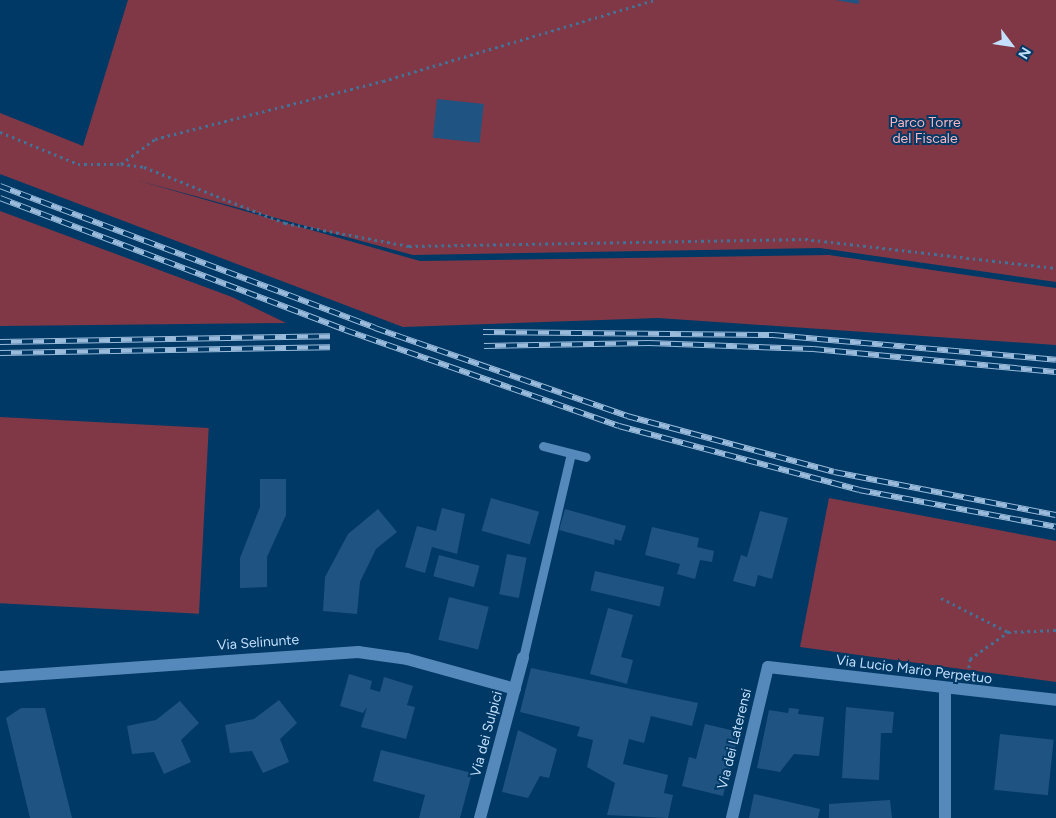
<!DOCTYPE html>
<style>
body{margin:0}
#map{position:relative;width:1056px;height:818px;overflow:hidden;background:#003965;font-family:Figtree,sans-serif}
div>[style]{position:absolute}
[style*='--x']{left:calc(var(--x)*1px);top:calc(var(--y)*1px);width:calc(var(--w)*1px);rotate:calc(var(--a)*1deg)}
.green>*{inset:0;background:#803847;transform-origin:0 0}
.building>*{inset:0;background:#1f5381;transform-origin:0 0}
.path>*{height:3px;margin-top:-1.5px;transform-origin:0;background:repeating-linear-gradient(90deg,#437298 0 2.5px,transparent 0 6.5px)}
.service>*{height:9px;margin:-4.5px;padding:0 4.5px;transform-origin:4.5px;border-radius:4.5px;background:#5589bb}
.minor>*{height:12px;margin:-6px;padding:0 6px;transform-origin:6px;border-radius:6px;background:#5589bb}
.rail>*{height:5.5px;margin-top:-2.75px;transform-origin:0;background:repeating-linear-gradient(90deg,#003965 0 11px,#9abbdb 0 22px);box-sizing:border-box;border-block:1px solid #9abbdb}
span{translate:-50% -50%;white-space:nowrap;text-align:center;line-height:1.15;-webkit-text-stroke:4px #003965;paint-order:stroke}
.park-label{font-size:14px;color:#fab6c0}
.street-label{font-size:14px;color:#c4dffb}
.north{position:absolute;left:986px;top:20px;width:50px;height:50px;-webkit-text-stroke:4px #003965;paint-order:stroke;rotate:121deg;font-size:14px;font-weight:700;line-height:20px;text-align:center;color:#c4dffb}
.north::after{content:'';display:block;margin:auto;width:18px;height:22px;background:#c4dffb;clip-path:polygon(50% 0,100% 100%,50% 72%,0 100%)}
</style>
<div id="map">
<div class="green">
<div style="clip-path:polygon(128px 0,1056px 0,1056px 282px,820px 248px,413px 255px,136px 180px,420px 261px,829px 255px,1056px 288px,1056px 345px,658px 318px,403px 327px,0 174px,0 113px,83px 146px)"></div>
<div style="clip-path:polygon(0 211px,232px 297px,286px 323px,0 326px)"></div>
<div style="left:0;top:417px;width:209px;height:186px;rotate:3deg"></div>
<div style="clip-path:polygon(829px 498px,1056px 541px,1056px 682px,800px 647px)"></div>
</div>
<div class="building">
<div style="clip-path:polygon(835px 0,859px 0,859px 4px)"></div>
<div style="left:437px;top:99px;width:47px;height:39px;rotate:6deg"></div>
<div style="clip-path:polygon(260px 479px,286px 479px,286px 515px,267px 557px,267px 587px,240px 588px,240px 558px,260px 507px)"></div>
<div style="left:491px;top:498px;width:50px;height:34px;rotate:16deg"></div>
<div style="clip-path:polygon(442px 508px,465px 514px,457px 554px,432px 547px,425px 573px,405px 567px,417px 526px,436px 531px)"></div>
<div style="clip-path:polygon(378px 509px,397px 532px,376px 549px,360px 582px,357px 614px,323px 611px,325px 577px,348px 534px)"></div>
<div style="clip-path:polygon(565px 509px,626px 526px,621px 541px,615px 539px,614px 545px,559px 530px)"></div>
<div style="clip-path:polygon(760px 511px,788px 518px,772px 579px,758px 575px,755px 587px,733px 581px,741px 555px,747px 557px)"></div>
<div style="clip-path:polygon(652px 527px,699px 538px,697px 547px,714px 551px,712px 562px,700px 560px,695px 579px,677px 574px,680px 564px,645px 555px)"></div>
<div style="left:507px;top:554px;width:20px;height:41px;rotate:11deg"></div>
<div style="left:439px;top:555px;width:42px;height:22px;rotate:15deg"></div>
<div style="left:595px;top:571px;width:71px;height:20px;rotate:13deg"></div>
<div style="left:449px;top:597px;width:41px;height:44px;rotate:14deg"></div>
<div style="clip-path:polygon(608px 608px,633px 615px,621px 657px,633px 660px,627px 684px,590px 674px)"></div>
<div style="clip-path:polygon(531px 668px,698px 703px,692px 726px,651px 716px,644px 743px,629px 739px,623px 764px,668px 775px,664px 793px,673px 795px,668px 818px,607px 815px,615px 783px,587px 767px,593px 740px,577px 736px,580px 727px,520px 712px)"></div>
<div style="clip-path:polygon(349px 674px,372px 681px,370px 689px,380px 692px,384px 677px,413px 686px,407px 705px,415px 707px,406px 739px,361px 727px,367px 707px,363px 713px,340px 706px)"></div>
<div style="clip-path:polygon(279px 700px,297px 723px,280px 739px,289px 762px,263px 773px,252px 751px,230px 753px,225px 725px,254px 719px)"></div>
<div style="clip-path:polygon(180px 701px,199px 723px,181px 740px,191px 762px,164px 774px,154px 752px,132px 754px,127px 726px,156px 720px)"></div>
<div style="clip-path:polygon(846px 707px,894px 712px,892px 733px,881px 733px,879px 780px,842px 778px)"></div>
<div style="clip-path:polygon(21px 708px,45px 708px,72px 818px,30px 818px,6px 718px)"></div>
<div style="clip-path:polygon(789px 708px,799px 709px,798px 714px,824px 717px,819px 756px,794px 754px,780px 772px,757px 768px,769px 710px,788px 713px)"></div>
<div style="clip-path:polygon(705px 724px,739px 732px,723px 796px,682px 786px,689px 757px,696px 759px)"></div>
<div style="clip-path:polygon(518px 730px,557px 749px,549px 778px,540px 776px,528px 798px,502px 792px)"></div>
<div style="left:1000px;top:734px;width:54px;height:56px;rotate:6deg"></div>
<div style="clip-path:polygon(381px 750px,472px 773px,460px 818px,419px 818px,425px 795px,373px 781px)"></div>
<div style="clip-path:polygon(754px 794px,820px 809px,818px 818px,749px 818px)"></div>
<div style="clip-path:polygon(890px 800px,892px 818px,829px 818px,829px 804px)"></div>
</div>
<div class="path">
<div style="--x:0;--y:132;--w:84;--a:22.3"></div>
<div style="--x:78;--y:164;--w:43;--a:0"></div>
<div style="--x:121;--y:164;--w:42;--a:-36.3"></div>
<div style="--x:155;--y:139;--w:235;--a:-14.3"></div>
<div style="--x:383;--y:81;--w:283;--a:-16.6"></div>
<div style="--x:121;--y:164;--w:23;--a:7"></div>
<div style="--x:144;--y:167;--w:152;--a:21.7"></div>
<div style="--x:285;--y:223;--w:126;--a:10.5"></div>
<div style="--x:409;--y:246;--w:396;--a:-1"></div>
<div style="--x:805;--y:239;--w:253;--a:6.6"></div>
<div style="--x:941;--y:598;--w:75;--a:26.9"></div>
<div style="--x:968;--y:674;--w:15;--a:-82"></div>
<div style="--x:970;--y:659;--w:47;--a:-35.4"></div>
<div style="--x:1008;--y:632;--w:48;--a:-2.4"></div>
</div>
<div class="service">
<div style="--x:543;--y:446;--w:44;--a:14.3"></div>
<div style="--x:523;--y:658;--w:210;--a:-76.8"></div>
</div>
<div class="minor">
<div style="--x:0;--y:677;--w:359;--a:-4"></div>
<div style="--x:358;--y:652;--w:49;--a:8.1"></div>
<div style="--x:407;--y:659;--w:112;--a:15.5"></div>
<div style="--x:945;--y:688;--w:130;--a:90"></div>
<div style="--x:480;--y:818;--w:166;--a:-75"></div>
<div style="--x:732;--y:818;--w:155;--a:-76.6"></div>
<div style="--x:768;--y:667;--w:290;--a:6.5"></div>
</div>
<div class="rail">
<div style="--x:0;--y:186;--w:401;--a:20.7"></div>
<div style="--x:375;--y:328;--w:267;--a:19.2"></div>
<div style="--x:627;--y:416;--w:214;--a:15.1"></div>
<div style="--x:834;--y:472;--w:226;--a:11"></div>
<div style="--x:0;--y:198;--w:369;--a:20.9"></div>
<div style="--x:345;--y:330;--w:290;--a:19.3"></div>
<div style="--x:619;--y:426;--w:248;--a:14.9"></div>
<div style="--x:859;--y:490;--w:200;--a:10.6"></div>
<div style="--x:483;--y:332;--w:290;--a:0.6"></div>
<div style="--x:773;--y:335;--w:284;--a:5"></div>
<div style="--x:0;--y:342;--w:330;--a:-1"></div>
<div style="--x:484;--y:346;--w:165;--a:-1"></div>
<div style="--x:649;--y:343;--w:164;--a:2.1"></div>
<div style="--x:813;--y:349;--w:244;--a:5.4"></div>
<div style="--x:0;--y:353;--w:330;--a:-1"></div>
</div>
<div class="park-label">
<span style="left:925px;top:131px">Parco Torre<br>del Fiscale</span>
</div>
<div class="street-label">
<span style="left:258px;top:643px;rotate:-4deg">Via Selinunte</span>
<span style="left:914px;top:670px;rotate:7deg">Via Lucio Mario Perpetuo</span>
<span style="left:487px;top:734px;rotate:-75deg">Via dei Sulpici</span>
<span style="left:735px;top:739px;rotate:-76deg">Via dei Laterensi</span>
</div>
<div class="north">N</div>
</div>
